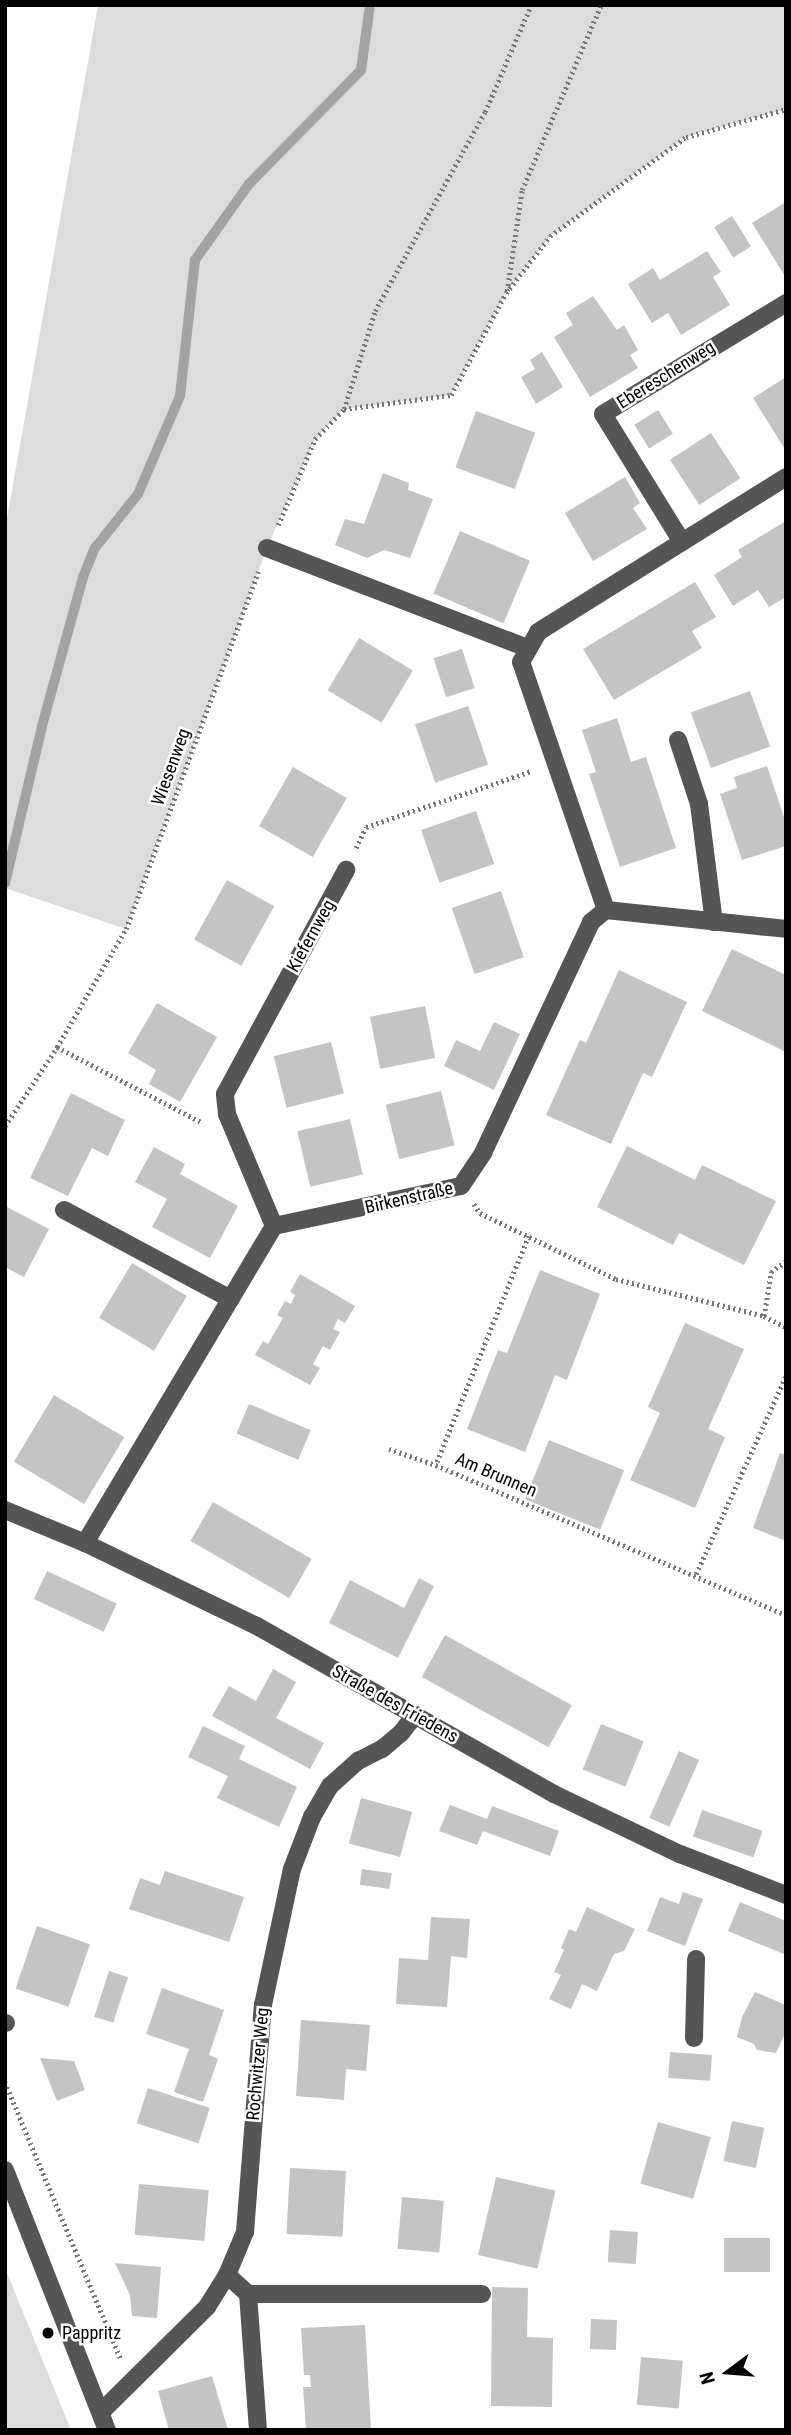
<!DOCTYPE html>
<meta charset="utf-8">
<style>
body{margin:0}
#map{position:relative;width:791px;height:2435px;overflow:hidden;background:#fff;font-family:"Roboto Condensed",sans-serif}
div>[style]{position:absolute}
[style*='--x']{left:calc(var(--x)*1px);top:calc(var(--y)*1px);width:calc(var(--w)*1px);rotate:calc(var(--a)*1deg)}
.green>*{inset:0;background:#dcdcdc}
.stream>*{height:10px;margin:-5px;padding:0 5px;transform-origin:5px;border-radius:5px;background:#a3a3a3}
.building>*{inset:0;background:#c4c4c4;transform-origin:0 0}
.path>*{height:4.5px;margin-top:-2.25px;transform-origin:0;background:repeating-linear-gradient(90deg,#777 0 2px,transparent 0 5.5px)}
.minor>*{height:18px;margin:-9px;padding:0 9px;transform-origin:9px;border-radius:9px;background:#555}
.dots>*{width:19px;height:19px;translate:-50% -50%;box-sizing:border-box;border:4px solid #fff;border-radius:50%}
span{translate:-50% -50%;white-space:nowrap;text-align:center;line-height:1.15;-webkit-text-stroke:5px #fff;paint-order:stroke}
.street-label{font-size:18px;color:#000}
.poi-label{font-size:18px;color:#000}
.left{translate:0 -50%;text-align:left}
.frame{position:absolute;inset:0;border:7px solid #000;pointer-events:none}
.north{position:absolute;left:693px;top:2337px;width:70px;height:70px;-webkit-text-stroke:5px #fff;paint-order:stroke;rotate:254deg;font-size:19px;font-weight:700;line-height:28px;text-align:center;color:#000}
.north::after{content:'';display:block;margin:auto;width:24px;height:32px;background:#000;clip-path:polygon(50% 0,100% 100%,50% 72%,0 100%)}
</style>
<div id="map">
<div class="green">
<div style="clip-path:polygon(98px 5px,786px 5px,786px 109px,686px 137px,550px 236px,506px 293px,451px 395px,344px 409px,315px 439px,267px 548px,126px 929px,5px 888px,5px 530px)"></div>
<div style="clip-path:polygon(5px 2268px,71px 2430px,5px 2430px)"></div>
</div>
<div class="stream">
<div style="--x:5;--y:883;--w:161;--a:-76.7"></div>
<div style="--x:42;--y:726;--w:155;--a:-74.6"></div>
<div style="--x:83;--y:577;--w:31;--a:-68"></div>
<div style="--x:95;--y:548;--w:69;--a:-51.5"></div>
<div style="--x:138;--y:494;--w:107;--a:-66.8"></div>
<div style="--x:180;--y:396;--w:137;--a:-83.7"></div>
<div style="--x:195;--y:260;--w:93;--a:-54.6"></div>
<div style="--x:249;--y:184;--w:160;--a:-45.5"></div>
<div style="--x:361;--y:70;--w:66;--a:-82.1"></div>
</div>
<div class="building">
<div style="clip-path:polygon(786px 202px,786px 278px,752px 223px)"></div>
<div style="left:732px;top:216px;width:36px;height:21px;rotate:58deg"></div>
<div style="clip-path:polygon(707px 251px,721px 272px,713px 277px,730px 305px,681px 335px,668px 313px,652px 323px,628px 284px,653px 268px,660px 280px)"></div>
<div style="clip-path:polygon(593px 296px,617px 330px,624px 325px,638px 350px,630px 355px,638px 368px,590px 397px,554px 337px,573px 325px,566px 313px)"></div>
<div style="clip-path:polygon(542px 352px,563px 387px,536px 404px,521px 377px,535px 369px,530px 360px)"></div>
<div style="clip-path:polygon(786px 377px,786px 451px,753px 398px)"></div>
<div style="left:658px;top:410px;width:28px;height:28px;rotate:58deg"></div>
<div style="left:476px;top:411px;width:63px;height:60px;rotate:20deg"></div>
<div style="left:711px;top:433px;width:54px;height:49px;rotate:57deg"></div>
<div style="clip-path:polygon(383px 473px,409px 483px,408px 490px,433px 499px,410px 558px,384px 550px,367px 558px,335px 545px,345px 519px,364px 524px)"></div>
<div style="clip-path:polygon(625px 477px,640px 503px,633px 508px,647px 529px,593px 561px,565px 513px)"></div>
<div style="clip-path:polygon(786px 521px,786px 597px,769px 607px,758px 590px,733px 606px,714px 575px,742px 557px,738px 550px)"></div>
<div style="left:460px;top:531px;width:76px;height:68px;rotate:23deg"></div>
<div style="clip-path:polygon(695px 582px,716px 617px,692px 631px,702px 648px,614px 700px,583px 649px)"></div>
<div style="left:359px;top:638px;width:63px;height:61px;rotate:31deg"></div>
<div style="left:462px;top:649px;width:41px;height:30px;rotate:72deg"></div>
<div style="left:750px;top:691px;width:59px;height:63px;rotate:70deg"></div>
<div style="left:468px;top:706px;width:62px;height:56px;rotate:71deg"></div>
<div style="clip-path:polygon(617px 718px,631px 762px,646px 757px,676px 848px,620px 867px,589px 774px,596px 772px,582px 730px)"></div>
<div style="clip-path:polygon(767px 766px,786px 823px,786px 846px,742px 860px,720px 794px,737px 788px,734px 777px)"></div>
<div style="left:293px;top:767px;width:62px;height:68px;rotate:30deg"></div>
<div style="left:476px;top:811px;width:56px;height:58px;rotate:71deg"></div>
<div style="left:227px;top:880px;width:54px;height:68px;rotate:29deg"></div>
<div style="left:501px;top:891px;width:70px;height:52px;rotate:71deg"></div>
<div style="clip-path:polygon(732px 949px,786px 975px,786px 1052px,702px 1011px)"></div>
<div style="clip-path:polygon(619px 970px,687px 1002px,652px 1077px,643px 1073px,611px 1144px,546px 1115px,580px 1040px,586px 1043px)"></div>
<div style="clip-path:polygon(157px 1003px,217px 1037px,180px 1102px,149px 1084px,156px 1070px,128px 1053px)"></div>
<div style="left:425px;top:1006px;width:53px;height:56px;rotate:79deg"></div>
<div style="clip-path:polygon(494px 1022px,520px 1034px,494px 1090px,444px 1066px,456px 1040px,480px 1051px)"></div>
<div style="left:331px;top:1042px;width:53px;height:59px;rotate:76deg"></div>
<div style="left:441px;top:1091px;width:56px;height:57px;rotate:76deg"></div>
<div style="clip-path:polygon(71px 1093px,125px 1120px,108px 1156px,92px 1148px,68px 1196px,30px 1178px)"></div>
<div style="left:350px;top:1119px;width:57px;height:54px;rotate:77deg"></div>
<div style="clip-path:polygon(627px 1146px,695px 1180px,702px 1165px,776px 1201px,744px 1265px,679px 1233px,673px 1245px,597px 1207px)"></div>
<div style="clip-path:polygon(154px 1147px,185px 1164px,180px 1174px,238px 1206px,210px 1258px,152px 1227px,167px 1199px,135px 1182px)"></div>
<div style="clip-path:polygon(5px 1206px,49px 1229px,24px 1277px,5px 1267px)"></div>
<div style="left:132px;top:1263px;width:64px;height:64px;rotate:31deg"></div>
<div style="clip-path:polygon(540px 1270px,600px 1294px,567px 1380px,555px 1375px,525px 1452px,467px 1429px,498px 1350px,507px 1353px)"></div>
<div style="clip-path:polygon(300px 1274px,355px 1306px,345px 1323px,338px 1319px,333px 1329px,340px 1332px,330px 1350px,323px 1346px,313px 1364px,320px 1368px,310px 1385px,255px 1355px,263px 1341px,268px 1344px,283px 1318px,277px 1315px,285px 1301px,291px 1304px,295px 1295px,290px 1292px)"></div>
<div style="clip-path:polygon(685px 1323px,744px 1349px,708px 1429px,725px 1437px,695px 1508px,630px 1480px,660px 1413px,648px 1407px)"></div>
<div style="left:54px;top:1395px;width:82px;height:78px;rotate:31deg"></div>
<div style="left:249px;top:1404px;width:67px;height:32px;rotate:23deg"></div>
<div style="left:549px;top:1440px;width:81px;height:64px;rotate:22deg"></div>
<div style="clip-path:polygon(780px 1453px,786px 1455px,786px 1541px,753px 1528px)"></div>
<div style="left:213px;top:1502px;width:114px;height:45px;rotate:30deg"></div>
<div style="left:47px;top:1571px;width:77px;height:31px;rotate:25deg"></div>
<div style="clip-path:polygon(419px 1578px,434px 1586px,398px 1658px,329px 1623px,350px 1580px,404px 1608px)"></div>
<div style="left:445px;top:1635px;width:145px;height:48px;rotate:29deg"></div>
<div style="clip-path:polygon(273px 1669px,296px 1682px,276px 1718px,324px 1743px,310px 1769px,212px 1716px,229px 1686px,256px 1701px)"></div>
<div style="left:601px;top:1724px;width:46px;height:49px;rotate:22deg"></div>
<div style="clip-path:polygon(203px 1726px,245px 1746px,239px 1759px,297px 1787px,279px 1827px,217px 1798px,228px 1776px,188px 1757px)"></div>
<div style="left:679px;top:1751px;width:22px;height:73px;rotate:24deg"></div>
<div style="left:361px;top:1798px;width:53px;height:47px;rotate:15deg"></div>
<div style="clip-path:polygon(450px 1805px,487px 1819px,492px 1806px,559px 1831px,550px 1856px,483px 1831px,477px 1845px,439px 1831px)"></div>
<div style="left:702px;top:1810px;width:64px;height:28px;rotate:19deg"></div>
<div style="left:362px;top:1869px;width:30px;height:16px;rotate:8deg"></div>
<div style="clip-path:polygon(165px 1871px,244px 1897px,229px 1942px,129px 1909px,140px 1878px,160px 1885px)"></div>
<div style="clip-path:polygon(683px 1892px,703px 1899px,685px 1946px,647px 1931px,660px 1897px,679px 1904px)"></div>
<div style="clip-path:polygon(740px 1902px,786px 1921px,786px 1955px,728px 1931px)"></div>
<div style="clip-path:polygon(587px 1907px,635px 1929px,624px 1951px,614px 1954px,597px 1991px,582px 1984px,571px 2009px,549px 1999px,561px 1975px,554px 1972px,564px 1950px,561px 1948px,569px 1929px,576px 1932px)"></div>
<div style="clip-path:polygon(431px 1917px,470px 1919px,467px 1958px,451px 1956px,447px 2007px,396px 2004px,399px 1958px,428px 1960px)"></div>
<div style="left:37px;top:1926px;width:56px;height:66px;rotate:19deg"></div>
<div style="left:109px;top:1971px;width:20px;height:48px;rotate:18deg"></div>
<div style="clip-path:polygon(162px 1988px,224px 2010px,209px 2055px,218px 2059px,203px 2102px,174px 2092px,189px 2049px,146px 2034px)"></div>
<div style="clip-path:polygon(755px 1992px,786px 2005px,786px 2031px,776px 2053px,757px 2050px,754px 2044px,737px 2037px,742px 2017px)"></div>
<div style="clip-path:polygon(301px 2020px,370px 2025px,366px 2071px,346px 2069px,344px 2100px,296px 2096px)"></div>
<div style="left:670px;top:2052px;width:42px;height:26px;rotate:4deg"></div>
<div style="clip-path:polygon(40px 2058px,74px 2061px,85px 2090px,57px 2101px)"></div>
<div style="left:148px;top:2088px;width:65px;height:37px;rotate:18deg"></div>
<div style="left:732px;top:2121px;width:33px;height:41px;rotate:12deg"></div>
<div style="left:658px;top:2122px;width:55px;height:64px;rotate:16deg"></div>
<div style="left:290px;top:2168px;width:56px;height:66px;rotate:3deg"></div>
<div style="left:496px;top:2177px;width:61px;height:80px;rotate:13deg"></div>
<div style="left:139px;top:2184px;width:70px;height:51px;rotate:5deg"></div>
<div style="left:402px;top:2197px;width:42px;height:52px;rotate:5deg"></div>
<div style="left:610px;top:2230px;width:28px;height:32px;rotate:4deg"></div>
<div style="left:724px;top:2238px;width:46px;height:34px"></div>
<div style="clip-path:polygon(115px 2263px,161px 2267px,157px 2318px,132px 2316px,130px 2295px)"></div>
<div style="clip-path:polygon(492px 2287px,528px 2288px,527px 2337px,553px 2338px,552px 2407px,491px 2406px)"></div>
<div style="left:591px;top:2319px;width:26px;height:30px;rotate:2deg"></div>
<div style="clip-path:polygon(365px 2325px,371px 2430px,306px 2430px,303px 2387px,311px 2387px,310px 2375px,304px 2375px,301px 2328px)"></div>
<div style="left:641px;top:2357px;width:42px;height:48px;rotate:5deg"></div>
<div style="clip-path:polygon(212px 2376px,228px 2430px,169px 2430px,158px 2391px)"></div>
</div>
<div class="path">
<div style="--x:507;--y:291;--w:102;--a:-81.6"></div>
<div style="--x:522;--y:190;--w:201;--a:-66.9"></div>
<div style="--x:344;--y:409;--w:108;--a:-7.5"></div>
<div style="--x:451;--y:395;--w:116;--a:-61.7"></div>
<div style="--x:506;--y:293;--w:72;--a:-52.3"></div>
<div style="--x:550;--y:236;--w:168;--a:-36.1"></div>
<div style="--x:686;--y:137;--w:104;--a:-15.6"></div>
<div style="--x:278;--y:525;--w:94;--a:-66.7"></div>
<div style="--x:315;--y:439;--w:42;--a:-46"></div>
<div style="--x:344;--y:409;--w:103;--a:-72.4"></div>
<div style="--x:375;--y:311;--w:227;--a:-61.1"></div>
<div style="--x:485;--y:112;--w:116;--a:-66.7"></div>
<div style="--x:356;--y:848;--w:23;--a:-65"></div>
<div style="--x:366;--y:827;--w:174;--a:-18.7"></div>
<div style="--x:57;--y:1047;--w:162;--a:27.5"></div>
<div style="--x:5;--y:1126;--w:95;--a:-56.6"></div>
<div style="--x:57;--y:1047;--w:137;--a:-59.7"></div>
<div style="--x:126;--y:929;--w:381;--a:-69.7"></div>
<div style="--x:474;--y:1204;--w:11;--a:56"></div>
<div style="--x:480;--y:1213;--w:151;--a:25.9"></div>
<div style="--x:616;--y:1279;--w:153;--a:14"></div>
<div style="--x:764;--y:1316;--w:25;--a:27"></div>
<div style="--x:529;--y:1236;--w:247;--a:112.1"></div>
<div style="--x:436;--y:1465;--w:381;--a:23.2"></div>
<div style="--x:764;--y:1316;--w:45;--a:-81"></div>
<div style="--x:771;--y:1272;--w:19;--a:-36"></div>
<div style="--x:389;--y:1449;--w:50;--a:18.8"></div>
<div style="--x:696;--y:1574;--w:217;--a:-65.6"></div>
<div style="--x:5;--y:2082;--w:300;--a:67.3"></div>
</div>
<div class="minor">
<div style="--x:682;--y:542;--w:150;--a:-121.7"></div>
<div style="--x:603;--y:414;--w:214;--a:-31.2"></div>
<div style="--x:267;--y:548;--w:280;--a:21"></div>
<div style="--x:678;--y:740;--w:67;--a:71.8"></div>
<div style="--x:699;--y:804;--w:119;--a:82.8"></div>
<div style="--x:606;--y:910;--w:262;--a:-108.9"></div>
<div style="--x:521;--y:662;--w:34;--a:-60"></div>
<div style="--x:538;--y:632;--w:292;--a:-32"></div>
<div style="--x:64;--y:1210;--w:189;--a:28.1"></div>
<div style="--x:274;--y:1226;--w:121;--a:-112.8"></div>
<div style="--x:227;--y:1114;--w:20;--a:-96"></div>
<div style="--x:225;--y:1094;--w:255;--a:-61.6"></div>
<div style="--x:5;--y:1510;--w:87;--a:22.4"></div>
<div style="--x:85;--y:1543;--w:191;--a:25.8"></div>
<div style="--x:257;--y:1626;--w:341;--a:29.5"></div>
<div style="--x:554;--y:1794;--w:140;--a:25.5"></div>
<div style="--x:680;--y:1854;--w:114;--a:21.1"></div>
<div style="--x:85;--y:1543;--w:369;--a:-59.2"></div>
<div style="--x:274;--y:1226;--w:191;--a:-12.1"></div>
<div style="--x:461;--y:1186;--w:40;--a:-56"></div>
<div style="--x:483;--y:1153;--w:255;--a:-64.9"></div>
<div style="--x:591;--y:922;--w:19;--a:-39"></div>
<div style="--x:606;--y:910;--w:181;--a:6"></div>
<div style="--x:5;--y:2023;--w:1;--a:0"></div>
<div style="--x:694;--y:2038;--w:79;--a:-88.5"></div>
<div style="--x:5;--y:2170;--w:279;--a:68.6"></div>
<div style="--x:227;--y:2275;--w:28;--a:42"></div>
<div style="--x:248;--y:2294;--w:136;--a:85.8"></div>
<div style="--x:248;--y:2294;--w:234;--a:0"></div>
<div style="--x:101;--y:2412;--w:149;--a:-44.7"></div>
<div style="--x:207;--y:2307;--w:38;--a:-58"></div>
<div style="--x:227;--y:2275;--w:47;--a:-67.3"></div>
<div style="--x:245;--y:2232;--w:228;--a:-85.5"></div>
<div style="--x:263;--y:2005;--w:139;--a:-78"></div>
<div style="--x:292;--y:1869;--w:56;--a:-69"></div>
<div style="--x:312;--y:1817;--w:36;--a:-60"></div>
<div style="--x:330;--y:1786;--w:38;--a:-42"></div>
<div style="--x:358;--y:1761;--w:27;--a:-27"></div>
<div style="--x:382;--y:1749;--w:25;--a:-40"></div>
<div style="--x:401;--y:1733;--w:23;--a:-52"></div>
</div>
<div class="dots">
<div style="left:48px;top:2333px;background:#000"></div>
</div>
<div class="street-label">
<span style="left:666px;top:375px;rotate:-32deg">Ebereschenweg</span>
<span style="left:171px;top:767px;rotate:-70deg">Wiesenweg</span>
<span style="left:311px;top:936px;rotate:-61deg">Kiefernweg</span>
<span style="left:409px;top:1198px;rotate:-13deg">Birkenstraße</span>
<span style="left:496px;top:1475px;rotate:23deg">Am Brunnen</span>
<span style="left:395px;top:1704px;rotate:29deg">Straße des Friedens</span>
<span style="left:258px;top:2064px;rotate:-85deg">Rochwitzer Weg</span>
</div>
<div class="poi-label">
<span class="left" style="left:62px;top:2333px">Pappritz</span>
</div>
<div class="frame"></div>
<div class="north">N</div>
</div>
